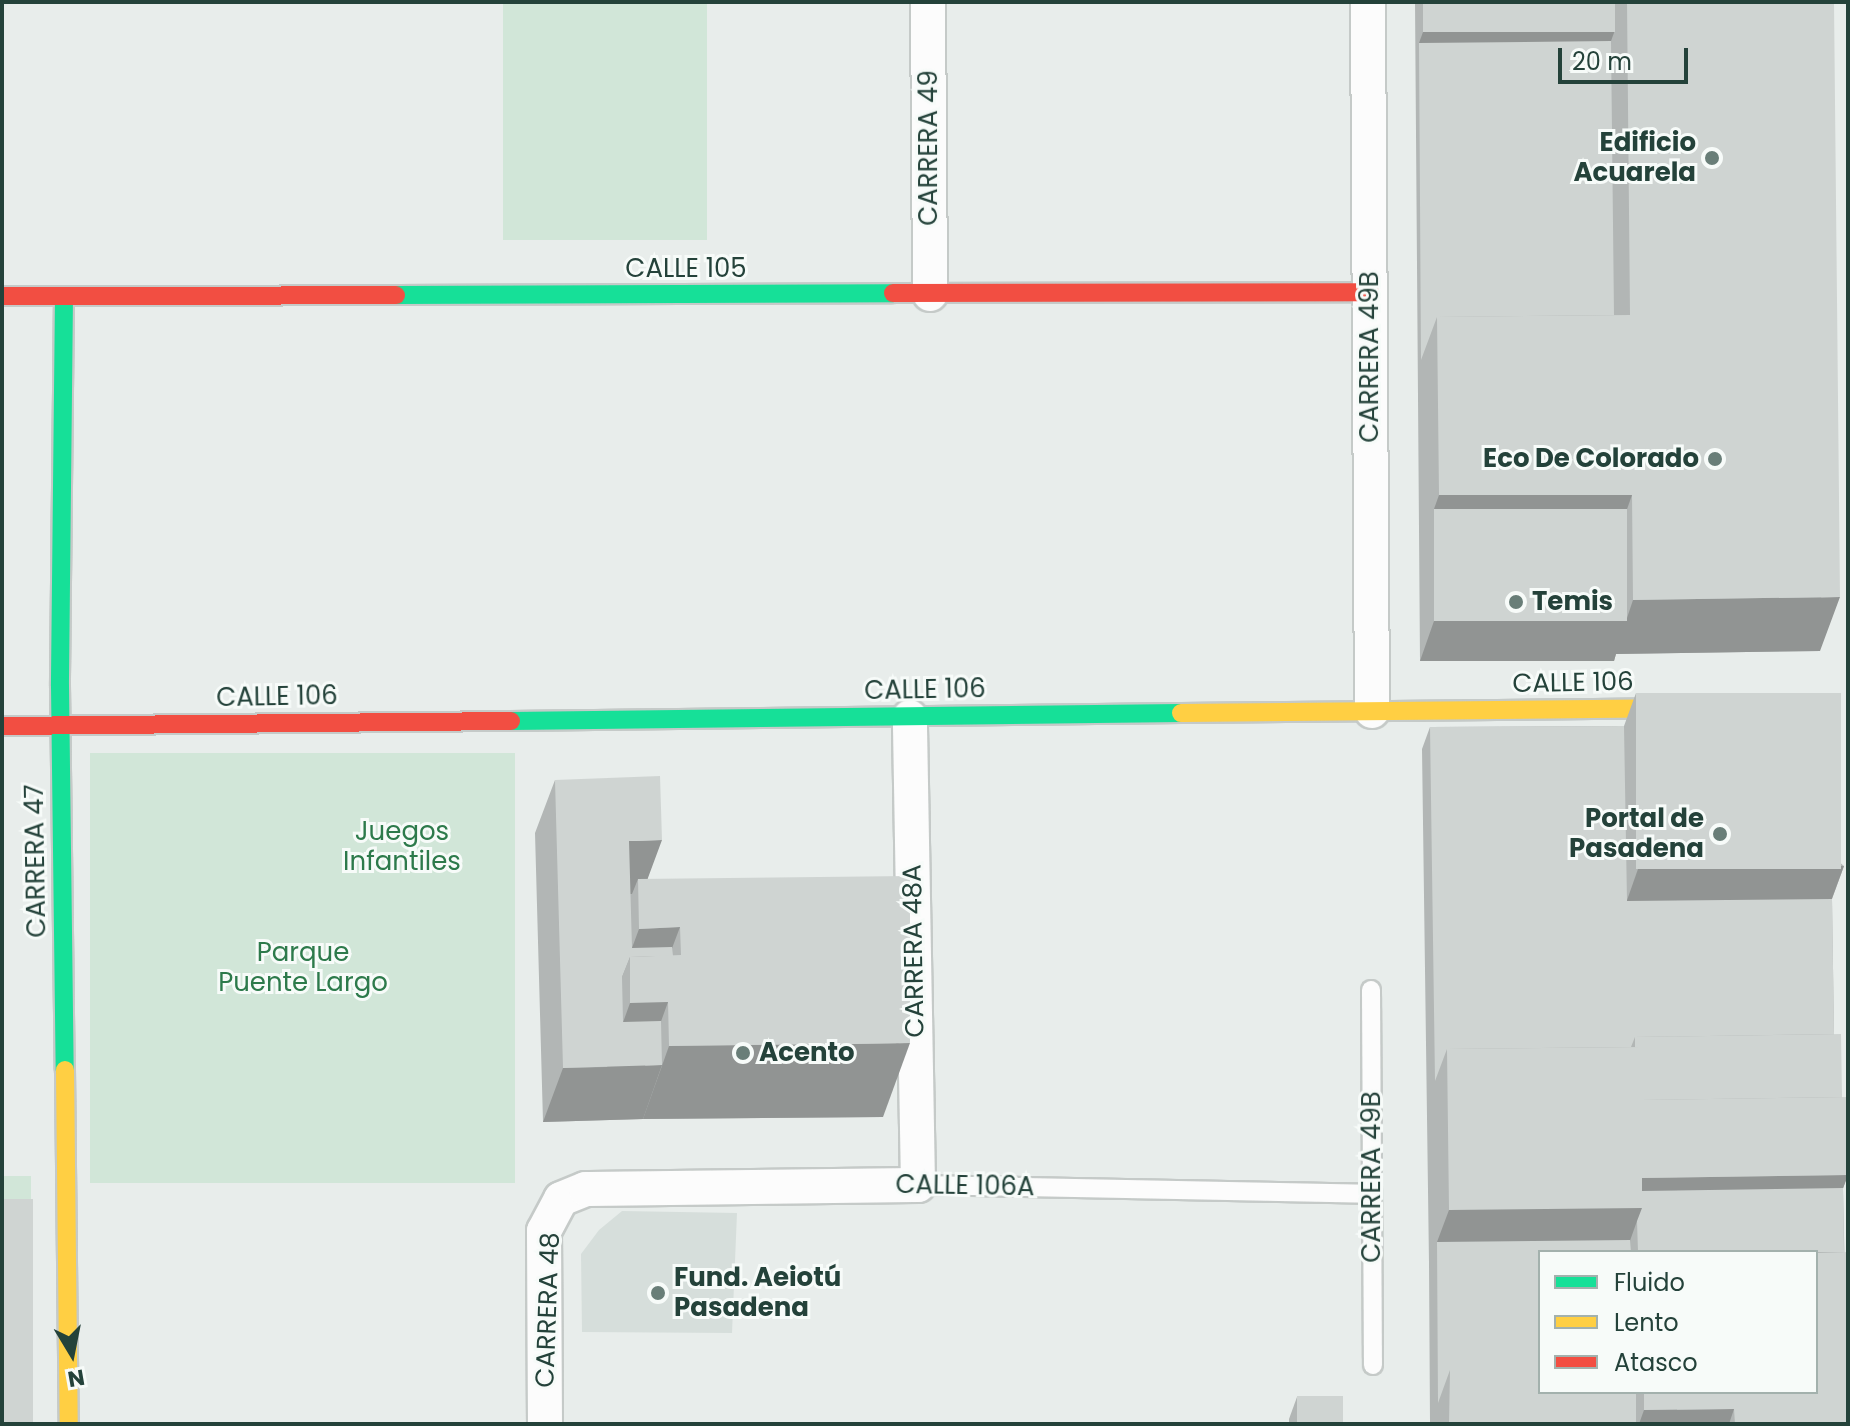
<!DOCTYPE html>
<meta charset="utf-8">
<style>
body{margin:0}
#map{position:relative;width:1850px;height:1426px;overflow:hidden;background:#e8edeb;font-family:Poppins,sans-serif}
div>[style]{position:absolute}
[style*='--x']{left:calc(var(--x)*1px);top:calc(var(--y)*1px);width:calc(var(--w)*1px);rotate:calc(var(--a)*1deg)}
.built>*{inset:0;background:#d6dedb}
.green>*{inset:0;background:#d1e6d8;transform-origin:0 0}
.roads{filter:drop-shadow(2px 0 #c5cac8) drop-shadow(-2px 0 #c5cac8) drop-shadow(0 2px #c5cac8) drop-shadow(0 -2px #c5cac8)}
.lane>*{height:18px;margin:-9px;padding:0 9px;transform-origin:9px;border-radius:9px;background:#fcfcfc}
.street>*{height:34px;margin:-17px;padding:0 17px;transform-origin:17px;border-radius:17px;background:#fcfcfc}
.fast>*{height:18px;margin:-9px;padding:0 9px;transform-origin:9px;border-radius:9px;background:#16e098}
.slow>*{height:18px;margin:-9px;padding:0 9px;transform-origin:9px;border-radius:9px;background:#ffcf43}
.jam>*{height:18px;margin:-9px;padding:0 9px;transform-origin:9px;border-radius:9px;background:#f24e42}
.wall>*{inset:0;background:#b2b6b5}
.shaded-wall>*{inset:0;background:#919493}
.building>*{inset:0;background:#cfd4d2;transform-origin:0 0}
.dots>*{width:22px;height:22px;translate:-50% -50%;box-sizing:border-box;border:4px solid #f7fbf9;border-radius:50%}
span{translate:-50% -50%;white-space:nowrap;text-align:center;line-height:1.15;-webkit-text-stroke:6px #f7fbf9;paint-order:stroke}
.poi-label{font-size:26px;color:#24423a;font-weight:700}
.right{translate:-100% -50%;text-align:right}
.left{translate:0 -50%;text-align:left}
.street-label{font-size:26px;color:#24423a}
.park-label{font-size:26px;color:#2d7a4b}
.frame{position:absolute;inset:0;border:4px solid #24423a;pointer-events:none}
.legend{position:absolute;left:1538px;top:1250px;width:280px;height:144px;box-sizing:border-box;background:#f7fbf9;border:2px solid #a3b1ad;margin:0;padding:10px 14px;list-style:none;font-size:24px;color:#24423a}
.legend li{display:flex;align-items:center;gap:16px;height:40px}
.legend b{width:40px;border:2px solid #a3b1ad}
.north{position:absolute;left:32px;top:1314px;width:80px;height:80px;-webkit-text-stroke:6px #f7fbf9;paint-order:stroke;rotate:170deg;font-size:22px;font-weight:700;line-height:32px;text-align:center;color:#24423a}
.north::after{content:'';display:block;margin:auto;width:28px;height:36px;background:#24423a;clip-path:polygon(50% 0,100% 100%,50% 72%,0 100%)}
.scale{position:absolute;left:1558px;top:48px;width:130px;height:36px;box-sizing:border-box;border:4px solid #24423a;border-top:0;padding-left:10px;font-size:24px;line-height:28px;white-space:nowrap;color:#24423a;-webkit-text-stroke:6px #f7fbf9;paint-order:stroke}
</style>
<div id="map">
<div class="built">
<div style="clip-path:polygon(622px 1211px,737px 1213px,732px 1333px,582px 1332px,581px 1254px,599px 1230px)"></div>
</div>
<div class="green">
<div style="left:503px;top:2px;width:204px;height:238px"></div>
<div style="left:90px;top:753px;width:425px;height:430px"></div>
<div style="left:2px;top:1176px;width:29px;height:50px"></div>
</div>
<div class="roads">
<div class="lane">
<div style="--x:1371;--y:990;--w:375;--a:89.7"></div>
<div style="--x:918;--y:1185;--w:454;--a:1.1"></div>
</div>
<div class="street">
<div style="--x:928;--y:2;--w:292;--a:89.6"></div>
<div style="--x:1368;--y:2;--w:709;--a:89.68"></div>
<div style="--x:545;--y:1424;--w:193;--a:-90.3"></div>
<div style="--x:544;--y:1231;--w:36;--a:-62"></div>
<div style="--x:561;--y:1199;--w:27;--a:-22"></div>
<div style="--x:586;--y:1189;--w:332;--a:-0.7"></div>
<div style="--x:918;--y:1185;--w:468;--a:-91"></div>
</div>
<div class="fast">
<div style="--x:396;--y:295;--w:497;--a:-0.2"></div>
<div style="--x:64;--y:296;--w:390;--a:90.6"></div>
<div style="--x:60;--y:686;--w:384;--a:89.3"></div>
<div style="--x:511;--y:721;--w:670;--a:-0.68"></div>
</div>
<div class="slow">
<div style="--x:1181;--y:713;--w:509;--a:-0.56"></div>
<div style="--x:65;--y:1070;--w:354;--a:89.4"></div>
</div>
<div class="jam">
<div style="--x:893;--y:293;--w:477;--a:-0.1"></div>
<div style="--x:2;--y:296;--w:394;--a:-0.1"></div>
<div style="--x:2;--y:726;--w:509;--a:-0.56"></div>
</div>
</div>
<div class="wall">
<div style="clip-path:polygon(1415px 2px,1834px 2px,1820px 651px,1616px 654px,1614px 661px,1420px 661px)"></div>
<div style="clip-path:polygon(evenodd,1636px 693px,1844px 866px,1832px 899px,1834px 1034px,1842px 1097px,1848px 1175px,1843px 1188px,1848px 1424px,1430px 1424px,1429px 1264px,1422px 749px,1430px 727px,1624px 726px,1636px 693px,1540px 1252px,1816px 1252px,1816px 1392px,1540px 1392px,1540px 1252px)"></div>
<div style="clip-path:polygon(555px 780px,648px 879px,883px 1117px,643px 1119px,543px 1122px,535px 833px)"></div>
<div style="clip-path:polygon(1297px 1397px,1343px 1424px,1289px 1424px,1289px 1419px)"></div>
</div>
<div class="shaded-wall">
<div style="clip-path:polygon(1615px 30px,1607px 52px,1419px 43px,1423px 32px)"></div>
<div style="clip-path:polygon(1439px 495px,1632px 495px,1613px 549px,1434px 509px)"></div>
<div style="clip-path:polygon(1840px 597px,1820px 651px,1616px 654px,1614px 661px,1420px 661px,1434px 621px,1626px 621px,1633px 600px)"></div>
<div style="clip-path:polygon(662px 840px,642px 894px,638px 879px,632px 894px,609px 894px,629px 841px)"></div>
<div style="clip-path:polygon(1844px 866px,1824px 920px,1619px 923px,1638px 869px)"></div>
<div style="clip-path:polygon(680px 927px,662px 975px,668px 1002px,645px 1066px,662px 1065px,643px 1119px,543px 1122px,563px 1068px,607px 1067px,630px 1003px,630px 957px,612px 1002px,639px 929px)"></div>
<div style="clip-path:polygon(910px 1043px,883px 1117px,643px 1119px,669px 1046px)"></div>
<div style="clip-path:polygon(1848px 1175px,1828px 1229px,1637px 1221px,1626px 1252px,1437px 1242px,1449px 1210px,1642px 1178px)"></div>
<div style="clip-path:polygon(1734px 1409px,1729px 1424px,1639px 1424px,1644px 1410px)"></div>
</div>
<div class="building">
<div style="left:1423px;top:2px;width:192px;height:30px"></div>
<div style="clip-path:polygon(1627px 2px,1834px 2px,1840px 597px,1633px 600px,1632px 495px,1439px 495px,1437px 317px,1630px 315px)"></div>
<div style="clip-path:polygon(1611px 41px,1614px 315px,1437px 317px,1421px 360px,1419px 43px)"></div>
<div style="left:1434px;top:509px;width:193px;height:112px"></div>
<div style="left:1636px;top:693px;width:205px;height:176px"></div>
<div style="clip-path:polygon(1624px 726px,1627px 901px,1832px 899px,1834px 1034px,1635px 1037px,1631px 1047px,1447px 1049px,1435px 1081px,1430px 727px)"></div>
<div style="clip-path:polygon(660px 776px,662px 840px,629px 841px,632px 948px,672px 947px,673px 956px,630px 957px,622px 977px,623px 1022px,661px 1021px,662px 1065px,563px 1068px,555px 780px)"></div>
<div style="clip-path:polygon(910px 876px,910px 1043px,669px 1046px,668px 1002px,630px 1003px,630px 957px,681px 955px,680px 927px,639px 929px,638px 879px)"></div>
<div style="clip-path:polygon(1841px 1034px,1842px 1097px,1641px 1100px,1641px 1047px,1635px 1047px,1635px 1037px)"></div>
<div style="clip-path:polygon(1641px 1047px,1641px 1100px,1847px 1097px,1848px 1175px,1642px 1178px,1642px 1208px,1449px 1210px,1447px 1049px)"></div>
<div style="clip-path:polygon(1843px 1188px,1844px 1252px,1638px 1252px,1637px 1221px,1642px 1208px,1642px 1191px)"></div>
<div style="left:33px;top:1199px;width:225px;height:31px;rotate:90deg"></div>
<div style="clip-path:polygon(1630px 1240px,1631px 1252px,1540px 1252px,1540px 1370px,1450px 1370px,1438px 1403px,1437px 1242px)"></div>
<div style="clip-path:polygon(1848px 1252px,1848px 1424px,1735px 1424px,1734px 1409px,1644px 1410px,1644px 1392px,1816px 1392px,1816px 1253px)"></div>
<div style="clip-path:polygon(1450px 1370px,1540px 1370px,1540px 1392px,1559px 1392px,1560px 1424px,1449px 1424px)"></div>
<div style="left:1559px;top:1392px;width:77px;height:32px"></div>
<div style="left:1343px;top:1396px;width:28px;height:46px;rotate:90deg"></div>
<div style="clip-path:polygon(1729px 1422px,1729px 1424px,1639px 1424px)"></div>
</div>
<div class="dots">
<div style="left:1712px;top:158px;background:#697e78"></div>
<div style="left:1715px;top:459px;background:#697e78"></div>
<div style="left:1516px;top:602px;background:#697e78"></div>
<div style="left:1720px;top:834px;background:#697e78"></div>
<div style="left:743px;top:1053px;background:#697e78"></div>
<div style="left:658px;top:1293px;background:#697e78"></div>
</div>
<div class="poi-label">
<span class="right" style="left:1696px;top:158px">Edificio<br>Acuarela</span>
<span class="right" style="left:1699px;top:459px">Eco De Colorado</span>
<span class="left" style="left:1532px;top:602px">Temis</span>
<span class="right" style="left:1704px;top:834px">Portal de<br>Pasadena</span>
<span class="left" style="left:759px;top:1053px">Acento</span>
<span class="left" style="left:674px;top:1293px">Fund. Aeiotú<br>Pasadena</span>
</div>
<div class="street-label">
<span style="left:929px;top:148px;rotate:-90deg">CARRERA 49</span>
<span style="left:686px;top:269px">CALLE 105</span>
<span style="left:1370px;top:357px;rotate:-90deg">CARRERA 49B</span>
<span style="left:1573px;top:683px;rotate:-1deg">CALLE 106</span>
<span style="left:925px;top:690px;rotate:-1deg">CALLE 106</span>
<span style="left:277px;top:697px;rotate:-1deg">CALLE 106</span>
<span style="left:36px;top:861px;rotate:-91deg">CARRERA 47</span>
<span style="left:914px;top:951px;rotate:-91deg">CARRERA 48A</span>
<span style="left:1372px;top:1177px;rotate:-90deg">CARRERA 49B</span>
<span style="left:965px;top:1186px;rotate:1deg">CALLE 106A</span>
<span style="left:548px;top:1310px;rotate:-88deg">CARRERA 48</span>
</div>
<div class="park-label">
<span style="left:402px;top:847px">Juegos<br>Infantiles</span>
<span style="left:303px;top:968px">Parque<br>Puente Largo</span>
</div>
<div class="frame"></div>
<ul class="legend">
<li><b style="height:10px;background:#16e098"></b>Fluido</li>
<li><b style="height:10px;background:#ffcf43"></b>Lento</li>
<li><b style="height:10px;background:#f24e42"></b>Atasco</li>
</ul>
<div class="north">N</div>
<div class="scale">20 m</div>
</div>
